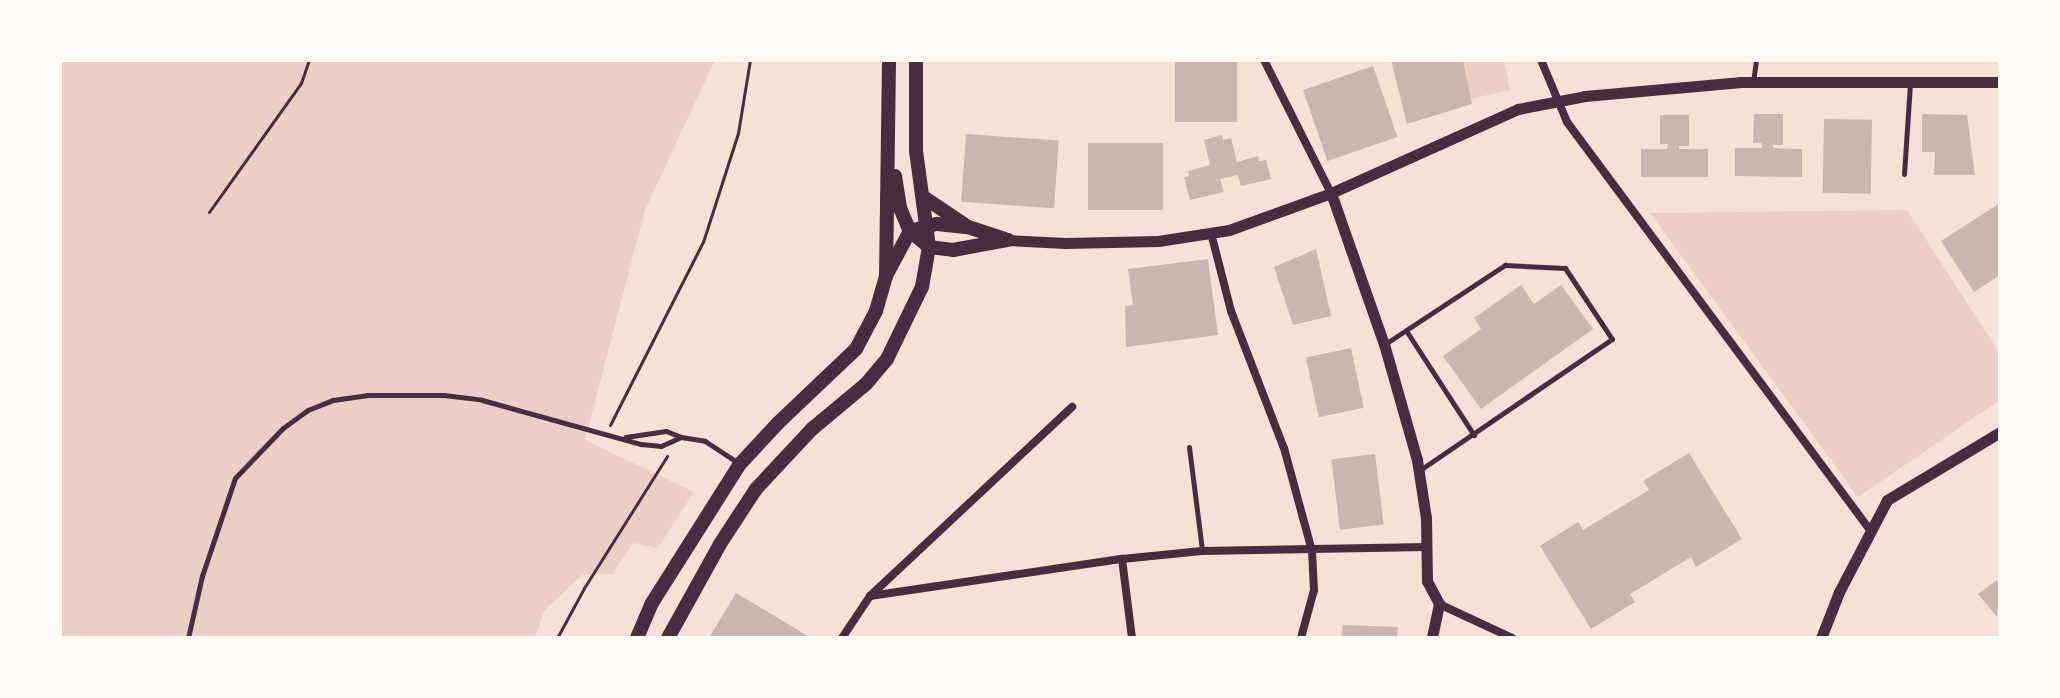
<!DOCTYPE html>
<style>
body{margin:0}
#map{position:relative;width:2060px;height:698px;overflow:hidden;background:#f7e1d7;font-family:Montserrat,sans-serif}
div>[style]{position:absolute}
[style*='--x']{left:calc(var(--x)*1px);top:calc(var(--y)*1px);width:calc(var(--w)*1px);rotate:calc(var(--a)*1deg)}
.green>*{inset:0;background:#ebcfc5}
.building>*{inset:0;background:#ccb4b1;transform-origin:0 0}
.path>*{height:3px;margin:-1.5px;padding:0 1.5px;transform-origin:1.5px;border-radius:1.5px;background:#4a2c40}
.service>*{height:5px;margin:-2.5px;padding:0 2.5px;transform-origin:2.5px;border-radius:2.5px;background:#4a2c40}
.minor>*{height:8px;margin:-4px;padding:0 4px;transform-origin:4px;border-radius:4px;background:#4a2c40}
.tertiary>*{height:11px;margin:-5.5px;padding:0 5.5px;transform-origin:5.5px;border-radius:5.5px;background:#4a2c40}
.secondary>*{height:14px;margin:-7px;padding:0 7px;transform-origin:7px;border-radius:7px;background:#4a2c40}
span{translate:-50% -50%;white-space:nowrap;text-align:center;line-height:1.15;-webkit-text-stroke:6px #fffaf5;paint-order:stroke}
.frame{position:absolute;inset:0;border:62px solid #fffaf5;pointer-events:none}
</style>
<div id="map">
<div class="green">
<div style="clip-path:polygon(60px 60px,715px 60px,645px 210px,585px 440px,694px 492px,658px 548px,633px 543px,612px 574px,582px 575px,544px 611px,535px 638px,60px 638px)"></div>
<div style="clip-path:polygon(1461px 60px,1504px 60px,1510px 90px,1470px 99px)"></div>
<div style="clip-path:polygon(1907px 210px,2000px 354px,2000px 400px,1858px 497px,1650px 213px)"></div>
</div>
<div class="building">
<div style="left:1175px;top:60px;width:62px;height:62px"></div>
<div style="clip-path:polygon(1391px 60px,1463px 60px,1472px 104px,1407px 124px)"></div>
<div style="left:1373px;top:66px;width:75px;height:74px;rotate:71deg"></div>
<div style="clip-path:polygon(1754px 114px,1783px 114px,1783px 145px,1773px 145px,1773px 148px,1802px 149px,1802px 177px,1735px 176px,1735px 148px,1762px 148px,1761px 143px,1753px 143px)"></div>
<div style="clip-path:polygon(1922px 114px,1967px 115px,1975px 175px,1934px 175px,1935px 152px,1922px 152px)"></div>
<div style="clip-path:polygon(1660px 115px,1689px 115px,1689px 146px,1679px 146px,1679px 149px,1708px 149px,1708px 177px,1641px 177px,1641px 149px,1667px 149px,1668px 144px,1660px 144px)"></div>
<div style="left:1824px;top:119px;width:48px;height:74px;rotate:1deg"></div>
<div style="left:966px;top:134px;width:93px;height:68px;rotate:4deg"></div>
<div style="clip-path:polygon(1222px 135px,1223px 140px,1231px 138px,1237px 162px,1258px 156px,1259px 161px,1266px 160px,1271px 179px,1241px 186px,1238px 175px,1220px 179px,1224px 192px,1190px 200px,1184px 177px,1189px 176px,1188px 171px,1210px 165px,1204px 140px)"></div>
<div style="left:1088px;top:143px;width:75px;height:67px"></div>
<div style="clip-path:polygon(2000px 203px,2000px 275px,1974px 292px,1941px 241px)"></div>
<div style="clip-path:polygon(1316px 249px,1331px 316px,1293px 325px,1274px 267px)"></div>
<div style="clip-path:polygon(1208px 259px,1218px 335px,1126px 347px,1125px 306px,1133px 305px,1128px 269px)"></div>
<div style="clip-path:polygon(1521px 285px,1534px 304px,1561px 285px,1593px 329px,1481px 409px,1443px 356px,1481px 329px,1474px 318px)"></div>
<div style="left:1351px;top:348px;width:61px;height:46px;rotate:78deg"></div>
<div style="clip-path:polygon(1689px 453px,1742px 539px,1696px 567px,1691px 557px,1630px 594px,1635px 602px,1591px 629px,1540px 546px,1578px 522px,1583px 530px,1649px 490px,1643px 481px)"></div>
<div style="left:1375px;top:454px;width:71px;height:44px;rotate:83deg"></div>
<div style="clip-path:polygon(1997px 580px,2000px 584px,1997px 617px,1978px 594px)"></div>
<div style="clip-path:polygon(736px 593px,811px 638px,709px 638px)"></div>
<div style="clip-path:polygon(1343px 625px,1398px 627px,1397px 638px,1341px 638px)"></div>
</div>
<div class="path">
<div style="--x:209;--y:212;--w:158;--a:-54.5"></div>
<div style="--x:301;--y:83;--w:24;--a:-71"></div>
<div style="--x:610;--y:425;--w:205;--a:-63.1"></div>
<div style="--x:703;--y:242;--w:114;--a:-72.2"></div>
<div style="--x:738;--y:133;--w:74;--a:-80.7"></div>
<div style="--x:557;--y:638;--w:57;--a:-61.6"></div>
<div style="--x:584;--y:588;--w:156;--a:-57.8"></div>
</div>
<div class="service">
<div style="--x:1753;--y:82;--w:22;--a:-82"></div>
<div style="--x:1904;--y:174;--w:90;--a:-86.2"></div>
<div style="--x:1407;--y:332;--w:123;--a:57"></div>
<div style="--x:1385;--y:344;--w:144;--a:-33.4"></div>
<div style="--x:1505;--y:265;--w:60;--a:2.9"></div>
<div style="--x:1565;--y:268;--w:85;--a:56.5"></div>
<div style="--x:1612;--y:339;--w:232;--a:145.7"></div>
<div style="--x:681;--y:437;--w:24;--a:9"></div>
<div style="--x:705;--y:441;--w:42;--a:33.3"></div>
<div style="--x:1189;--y:447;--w:104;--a:82.8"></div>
<div style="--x:188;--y:638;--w:64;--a:-77.3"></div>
<div style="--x:202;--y:576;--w:103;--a:-71.4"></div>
<div style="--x:235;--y:478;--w:69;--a:-46.2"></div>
<div style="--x:283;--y:428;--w:31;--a:-36"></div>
<div style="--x:308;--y:410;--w:27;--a:-22"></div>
<div style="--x:333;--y:400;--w:34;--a:-8"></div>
<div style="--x:367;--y:395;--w:77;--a:0"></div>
<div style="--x:444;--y:395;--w:38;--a:7"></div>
<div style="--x:482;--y:400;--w:165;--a:15.5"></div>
<div style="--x:641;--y:444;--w:20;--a:6"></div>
<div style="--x:661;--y:446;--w:22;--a:-24"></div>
<div style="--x:681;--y:437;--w:16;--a:-158"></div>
<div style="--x:666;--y:431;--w:41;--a:171.7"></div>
</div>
<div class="minor">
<div style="--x:1264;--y:60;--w:149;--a:63.3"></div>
<div style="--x:1541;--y:60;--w:67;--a:67.2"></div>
<div style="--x:1567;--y:122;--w:508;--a:53.4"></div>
<div style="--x:1211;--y:233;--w:81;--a:75.6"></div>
<div style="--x:1231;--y:311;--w:147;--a:68.9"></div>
<div style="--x:1284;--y:448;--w:107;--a:74.8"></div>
<div style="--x:1312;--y:551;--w:39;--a:87"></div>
<div style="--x:1314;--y:590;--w:50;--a:105.2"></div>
<div style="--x:1122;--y:559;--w:80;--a:82.8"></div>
<div style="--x:870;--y:596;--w:255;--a:-8.4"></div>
<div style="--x:1122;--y:559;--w:80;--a:-5.7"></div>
<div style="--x:1202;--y:551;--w:225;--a:-1"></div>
<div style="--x:1439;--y:604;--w:81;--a:25"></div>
<div style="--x:842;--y:638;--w:50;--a:-56.3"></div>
<div style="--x:870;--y:596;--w:277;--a:-43.1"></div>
</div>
<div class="tertiary">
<div style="--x:1331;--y:193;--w:160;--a:70.7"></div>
<div style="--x:1384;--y:344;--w:121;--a:74.1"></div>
<div style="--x:1417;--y:460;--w:59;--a:81.2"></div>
<div style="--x:1426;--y:518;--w:63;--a:89.1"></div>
<div style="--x:1427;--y:581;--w:26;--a:62"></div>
<div style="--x:1439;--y:604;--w:35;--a:102"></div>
<div style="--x:1008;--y:240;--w:57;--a:3"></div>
<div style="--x:1065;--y:243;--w:93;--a:-1.2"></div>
<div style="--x:1158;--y:241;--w:72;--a:-8.8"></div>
<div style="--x:1229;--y:230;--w:109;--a:-19.9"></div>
<div style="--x:1331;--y:193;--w:205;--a:-24.2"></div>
<div style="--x:1518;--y:109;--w:68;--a:-11"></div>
<div style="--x:1585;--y:96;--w:157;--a:-5.1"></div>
<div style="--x:1741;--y:82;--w:259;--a:0"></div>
<div style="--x:1821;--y:638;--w:49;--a:-68.6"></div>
<div style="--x:1839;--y:592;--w:104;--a:-62.4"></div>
<div style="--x:1887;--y:500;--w:132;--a:-31"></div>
</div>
<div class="secondary">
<div style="--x:895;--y:176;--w:32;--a:81"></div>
<div style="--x:900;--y:208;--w:25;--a:67"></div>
<div style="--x:910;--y:231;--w:25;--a:40"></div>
<div style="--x:929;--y:247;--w:24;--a:7"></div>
<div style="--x:953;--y:250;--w:56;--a:-10.3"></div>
<div style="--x:925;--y:198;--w:52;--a:34"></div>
<div style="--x:968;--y:227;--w:38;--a:18"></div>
<div style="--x:887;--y:274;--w:49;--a:-61.9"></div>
<div style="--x:910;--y:231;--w:28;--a:-15"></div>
<div style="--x:937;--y:224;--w:31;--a:6"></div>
<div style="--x:637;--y:638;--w:38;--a:-67"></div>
<div style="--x:652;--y:603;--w:165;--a:-57.7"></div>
<div style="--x:740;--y:464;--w:56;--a:-47.2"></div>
<div style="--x:778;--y:423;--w:108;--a:-43.5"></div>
<div style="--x:856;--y:349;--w:43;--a:-62.2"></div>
<div style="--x:876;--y:311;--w:35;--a:-74"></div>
<div style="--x:886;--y:277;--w:217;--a:-89.2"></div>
<div style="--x:668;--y:638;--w:107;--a:-61"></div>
<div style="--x:720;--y:544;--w:66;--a:-56.8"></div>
<div style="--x:756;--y:489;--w:82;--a:-47"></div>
<div style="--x:812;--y:429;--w:70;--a:-39.8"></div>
<div style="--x:866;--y:384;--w:33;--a:-50"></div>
<div style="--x:887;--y:359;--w:80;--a:-64.1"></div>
<div style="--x:922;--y:287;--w:41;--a:-80.1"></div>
<div style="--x:929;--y:247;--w:97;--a:-97.7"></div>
<div style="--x:916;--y:151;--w:91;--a:-90"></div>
</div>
<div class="frame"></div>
</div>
